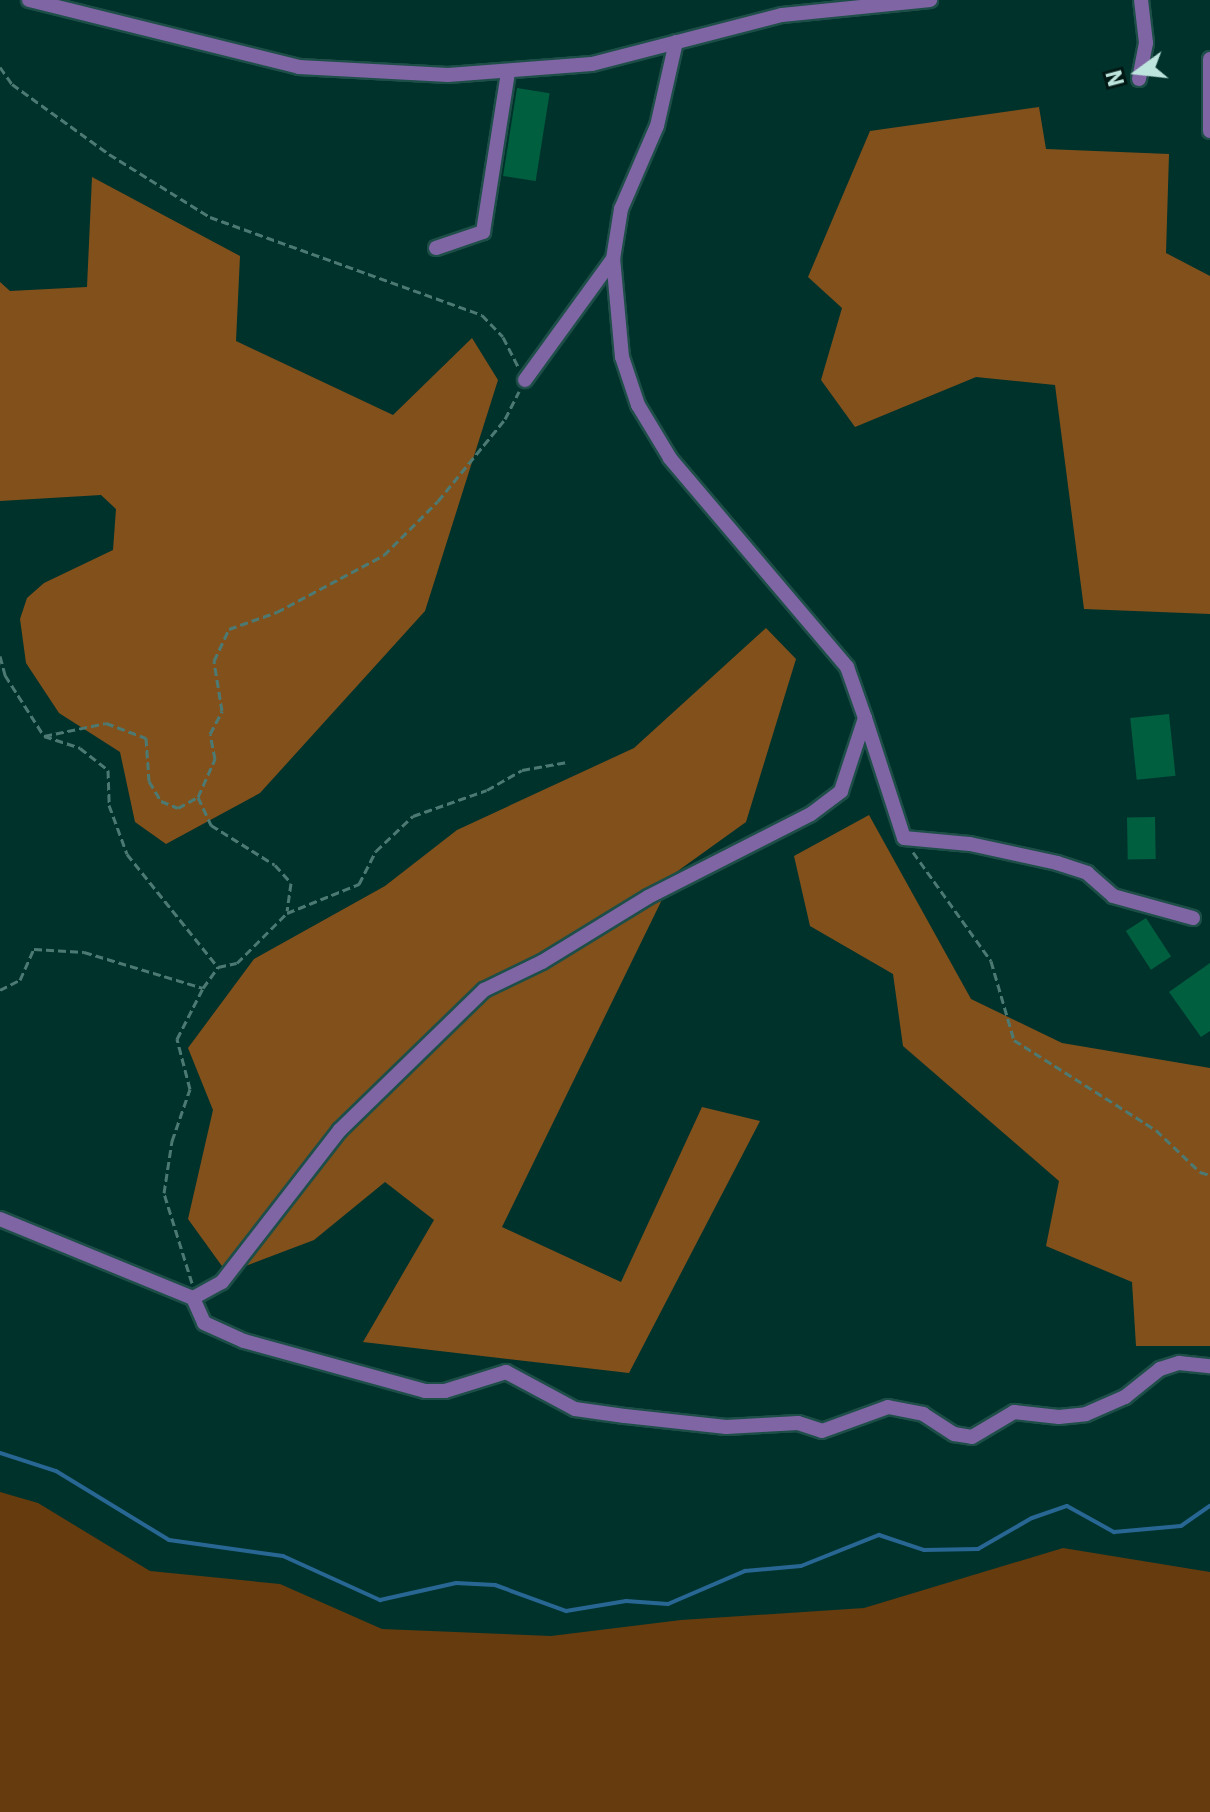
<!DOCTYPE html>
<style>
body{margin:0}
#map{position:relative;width:1210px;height:1812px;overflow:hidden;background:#00322c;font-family:"IBM Plex Sans",sans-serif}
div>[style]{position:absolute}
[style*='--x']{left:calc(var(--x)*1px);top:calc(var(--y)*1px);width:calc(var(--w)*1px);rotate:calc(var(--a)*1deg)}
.green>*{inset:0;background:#663b0e}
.forest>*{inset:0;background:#82501b}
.stream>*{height:4px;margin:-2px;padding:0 2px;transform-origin:2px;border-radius:2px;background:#286793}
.building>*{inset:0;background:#005f3f;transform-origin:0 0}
.path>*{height:3px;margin-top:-1.5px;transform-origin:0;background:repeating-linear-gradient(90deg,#4c7a73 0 8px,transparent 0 12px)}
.roads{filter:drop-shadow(2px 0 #1e4e48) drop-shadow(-2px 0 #1e4e48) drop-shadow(0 2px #1e4e48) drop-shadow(0 -2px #1e4e48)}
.street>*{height:14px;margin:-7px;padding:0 7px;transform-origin:7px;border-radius:7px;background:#7f65a4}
span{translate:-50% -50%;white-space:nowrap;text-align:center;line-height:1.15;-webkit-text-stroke:6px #001814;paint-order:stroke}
.north{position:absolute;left:1098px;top:32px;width:80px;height:80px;-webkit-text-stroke:6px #001814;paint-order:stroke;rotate:255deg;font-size:22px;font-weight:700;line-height:32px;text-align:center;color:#bde4dd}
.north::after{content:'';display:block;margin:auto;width:28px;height:36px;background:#bde4dd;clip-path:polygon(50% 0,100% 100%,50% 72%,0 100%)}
</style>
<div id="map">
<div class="green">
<div style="clip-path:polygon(0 1492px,38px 1503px,150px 1571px,280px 1584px,382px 1629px,551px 1636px,681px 1620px,864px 1608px,1063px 1548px,1210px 1572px,1210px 1812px,0 1812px)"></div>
</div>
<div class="forest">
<div style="clip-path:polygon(1039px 107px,1046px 149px,1169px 154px,1166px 253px,1210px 276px,1210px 614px,1084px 609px,1055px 385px,976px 377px,855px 427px,821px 380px,842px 308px,808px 277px,870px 131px)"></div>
<div style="clip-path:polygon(92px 177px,240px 256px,236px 341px,393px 415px,472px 338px,498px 380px,425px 611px,260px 793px,166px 844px,135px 822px,120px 752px,59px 713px,26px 663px,20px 619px,27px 598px,44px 583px,113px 550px,116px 509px,101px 495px,0 501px,0 282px,10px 291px,87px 287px)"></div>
<div style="clip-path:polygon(766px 628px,796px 659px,746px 822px,675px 873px,502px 1227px,621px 1282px,702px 1107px,760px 1121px,629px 1373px,363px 1342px,434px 1220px,385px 1182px,314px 1240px,227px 1273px,188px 1219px,213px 1110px,188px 1048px,254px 959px,385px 886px,457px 830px,634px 748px)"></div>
<div style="clip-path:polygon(869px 815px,971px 999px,1062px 1043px,1210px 1068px,1210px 1346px,1136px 1346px,1132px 1282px,1046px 1246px,1059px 1181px,903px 1046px,893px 974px,810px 926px,794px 856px)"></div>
</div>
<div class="stream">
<div style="--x:0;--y:1453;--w:59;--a:17.8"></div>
<div style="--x:56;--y:1471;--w:132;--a:31.4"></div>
<div style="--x:169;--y:1540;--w:115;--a:8"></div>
<div style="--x:283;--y:1556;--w:107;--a:24.4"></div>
<div style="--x:380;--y:1600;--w:78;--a:-12.6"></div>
<div style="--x:456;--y:1583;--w:39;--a:3"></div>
<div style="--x:495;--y:1585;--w:76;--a:20.1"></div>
<div style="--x:566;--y:1611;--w:61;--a:-9.5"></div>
<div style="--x:626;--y:1601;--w:42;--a:4.1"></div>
<div style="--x:668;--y:1604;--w:84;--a:-23.2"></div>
<div style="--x:745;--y:1571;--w:56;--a:-5.1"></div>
<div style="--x:801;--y:1566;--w:84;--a:-21.7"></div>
<div style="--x:879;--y:1535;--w:47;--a:18.4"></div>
<div style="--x:924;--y:1550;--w:54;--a:-1.1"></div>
<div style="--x:978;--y:1549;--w:62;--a:-29.9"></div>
<div style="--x:1032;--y:1518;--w:37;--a:-19"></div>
<div style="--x:1067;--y:1506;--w:54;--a:29"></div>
<div style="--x:1114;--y:1532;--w:67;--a:-5.1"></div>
<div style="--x:1181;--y:1526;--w:35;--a:-35"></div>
</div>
<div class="building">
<div style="left:517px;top:88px;width:33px;height:89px;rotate:9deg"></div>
<div style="left:1169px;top:714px;width:62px;height:39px;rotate:84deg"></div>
<div style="left:1155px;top:817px;width:42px;height:28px;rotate:89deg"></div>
<div style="left:1146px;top:918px;width:46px;height:24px;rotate:57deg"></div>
<div style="clip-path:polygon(1210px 963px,1210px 1031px,1201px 1037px,1169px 992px)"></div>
</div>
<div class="path">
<div style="--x:0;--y:67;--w:21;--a:55"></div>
<div style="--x:12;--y:84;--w:120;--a:35.8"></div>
<div style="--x:109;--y:154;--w:119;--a:32"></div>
<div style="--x:210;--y:217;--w:289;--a:19.8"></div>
<div style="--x:482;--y:315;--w:30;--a:46"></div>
<div style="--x:503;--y:337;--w:34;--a:63"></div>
<div style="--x:0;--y:656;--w:20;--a:75"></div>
<div style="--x:5;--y:675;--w:72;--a:57.4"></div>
<div style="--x:44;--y:736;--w:38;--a:18"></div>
<div style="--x:80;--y:748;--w:36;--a:38"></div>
<div style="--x:108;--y:770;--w:35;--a:88"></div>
<div style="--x:109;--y:805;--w:52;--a:69.8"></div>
<div style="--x:127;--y:854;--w:145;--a:51.2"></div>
<div style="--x:44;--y:736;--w:63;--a:-11.8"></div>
<div style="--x:106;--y:723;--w:43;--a:20.6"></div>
<div style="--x:146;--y:738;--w:43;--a:86"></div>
<div style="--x:149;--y:781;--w:23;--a:59"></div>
<div style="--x:161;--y:801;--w:18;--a:22"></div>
<div style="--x:178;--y:808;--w:23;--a:-29"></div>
<div style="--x:198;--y:797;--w:42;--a:-65.9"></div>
<div style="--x:215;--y:759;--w:25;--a:-101"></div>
<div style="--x:210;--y:734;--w:26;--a:-62"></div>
<div style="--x:222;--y:711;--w:51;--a:-99.1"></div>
<div style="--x:214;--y:661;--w:35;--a:-65"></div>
<div style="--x:229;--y:629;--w:51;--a:-19.5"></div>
<div style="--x:277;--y:612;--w:121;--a:-28"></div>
<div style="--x:384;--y:555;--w:76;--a:-45"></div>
<div style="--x:438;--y:501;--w:106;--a:-50.7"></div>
<div style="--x:505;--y:419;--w:31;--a:-63"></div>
<div style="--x:198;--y:797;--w:31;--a:65"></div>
<div style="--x:211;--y:825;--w:75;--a:32"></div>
<div style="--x:275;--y:865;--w:24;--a:48"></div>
<div style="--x:291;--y:883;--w:28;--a:98"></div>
<div style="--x:913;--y:852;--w:134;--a:54.4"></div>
<div style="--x:991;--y:961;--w:82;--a:73.8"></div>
<div style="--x:1014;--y:1040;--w:168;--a:32.4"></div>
<div style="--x:1156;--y:1130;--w:61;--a:43.7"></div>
<div style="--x:1200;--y:1172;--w:10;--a:17"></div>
<div style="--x:0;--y:990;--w:22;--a:-27"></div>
<div style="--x:20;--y:980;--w:34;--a:-66"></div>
<div style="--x:34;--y:949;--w:50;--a:3.4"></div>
<div style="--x:84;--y:952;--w:124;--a:16.8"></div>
<div style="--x:192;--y:1283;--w:94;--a:-107.3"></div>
<div style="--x:164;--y:1193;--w:53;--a:-81.3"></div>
<div style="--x:172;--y:1141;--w:55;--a:-70.9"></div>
<div style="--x:190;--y:1089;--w:52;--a:-104.6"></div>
<div style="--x:177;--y:1039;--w:57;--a:-63"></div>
<div style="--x:203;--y:988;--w:26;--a:-54"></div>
<div style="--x:218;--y:967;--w:19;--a:-12"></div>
<div style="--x:237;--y:963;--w:71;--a:-45"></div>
<div style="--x:287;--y:913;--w:78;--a:-21.9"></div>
<div style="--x:359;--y:884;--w:37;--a:-63"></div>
<div style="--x:376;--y:851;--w:51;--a:-43.4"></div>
<div style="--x:413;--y:816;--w:78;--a:-19.4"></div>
<div style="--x:487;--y:790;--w:40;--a:-29.7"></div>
<div style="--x:522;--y:770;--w:46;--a:-10.1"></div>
</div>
<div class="roads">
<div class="street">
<div style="--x:29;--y:0;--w:278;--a:13.9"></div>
<div style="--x:299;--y:67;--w:149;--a:3.1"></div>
<div style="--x:448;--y:75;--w:144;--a:-4.4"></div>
<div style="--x:592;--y:64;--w:196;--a:-14.5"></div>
<div style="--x:782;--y:15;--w:149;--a:-5.8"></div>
<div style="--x:1210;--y:59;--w:72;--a:90"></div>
<div style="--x:1139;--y:79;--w:37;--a:-79"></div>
<div style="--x:1146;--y:43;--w:43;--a:-96.6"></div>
<div style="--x:436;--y:248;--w:50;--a:-18.8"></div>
<div style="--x:483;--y:232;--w:161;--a:-81.1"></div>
<div style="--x:525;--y:380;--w:150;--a:-54"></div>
<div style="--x:865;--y:718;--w:126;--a:72"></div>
<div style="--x:904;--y:838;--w:66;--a:5.2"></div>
<div style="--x:970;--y:844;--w:89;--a:12.3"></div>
<div style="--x:1057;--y:863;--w:32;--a:18"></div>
<div style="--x:1087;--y:873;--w:35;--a:41"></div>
<div style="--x:1113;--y:896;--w:83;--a:15.4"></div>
<div style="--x:0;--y:1219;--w:209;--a:22.3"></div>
<div style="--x:193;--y:1298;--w:27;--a:66"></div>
<div style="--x:204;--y:1323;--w:44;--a:24.2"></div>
<div style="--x:244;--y:1341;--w:188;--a:15.4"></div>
<div style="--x:425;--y:1391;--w:20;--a:0"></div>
<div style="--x:445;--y:1391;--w:64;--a:-17.3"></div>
<div style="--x:506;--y:1372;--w:78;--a:28.2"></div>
<div style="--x:575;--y:1409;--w:50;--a:8"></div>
<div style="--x:625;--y:1416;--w:102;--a:6.2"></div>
<div style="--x:726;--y:1427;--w:72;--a:-3.2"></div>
<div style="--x:798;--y:1423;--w:25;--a:18"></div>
<div style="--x:822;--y:1431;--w:70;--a:-20"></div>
<div style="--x:888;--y:1407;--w:36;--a:11"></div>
<div style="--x:923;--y:1414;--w:37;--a:33"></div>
<div style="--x:954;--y:1434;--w:18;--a:9"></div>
<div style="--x:972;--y:1437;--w:49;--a:-30.8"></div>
<div style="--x:1014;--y:1412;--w:45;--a:6.3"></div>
<div style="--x:1059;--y:1417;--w:27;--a:-6"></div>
<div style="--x:1086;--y:1414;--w:43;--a:-23.6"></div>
<div style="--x:1125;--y:1397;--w:45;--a:-38.7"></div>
<div style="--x:1160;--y:1369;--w:20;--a:-18"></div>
<div style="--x:1179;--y:1363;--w:31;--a:6"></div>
<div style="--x:193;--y:1298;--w:33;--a:-29"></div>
<div style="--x:222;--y:1282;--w:192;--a:-52.2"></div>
<div style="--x:340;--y:1130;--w:201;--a:-44.2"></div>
<div style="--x:484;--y:990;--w:64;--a:-25.8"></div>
<div style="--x:542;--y:962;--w:124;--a:-31.5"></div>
<div style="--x:648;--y:897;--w:183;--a:-27"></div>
<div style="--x:811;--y:814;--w:38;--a:-37"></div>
<div style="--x:841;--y:791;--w:77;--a:-71.8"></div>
<div style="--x:865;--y:718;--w:54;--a:-109.4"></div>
<div style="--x:847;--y:667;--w:274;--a:-130.3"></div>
<div style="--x:670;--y:458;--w:62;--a:-121.1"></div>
<div style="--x:638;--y:405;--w:51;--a:-108.4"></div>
<div style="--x:622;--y:357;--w:98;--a:-95.2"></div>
<div style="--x:613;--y:259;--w:51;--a:-80.9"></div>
<div style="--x:621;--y:209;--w:90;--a:-66.6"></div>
<div style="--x:657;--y:126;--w:86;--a:-77.3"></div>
</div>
</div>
<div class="north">N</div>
</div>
